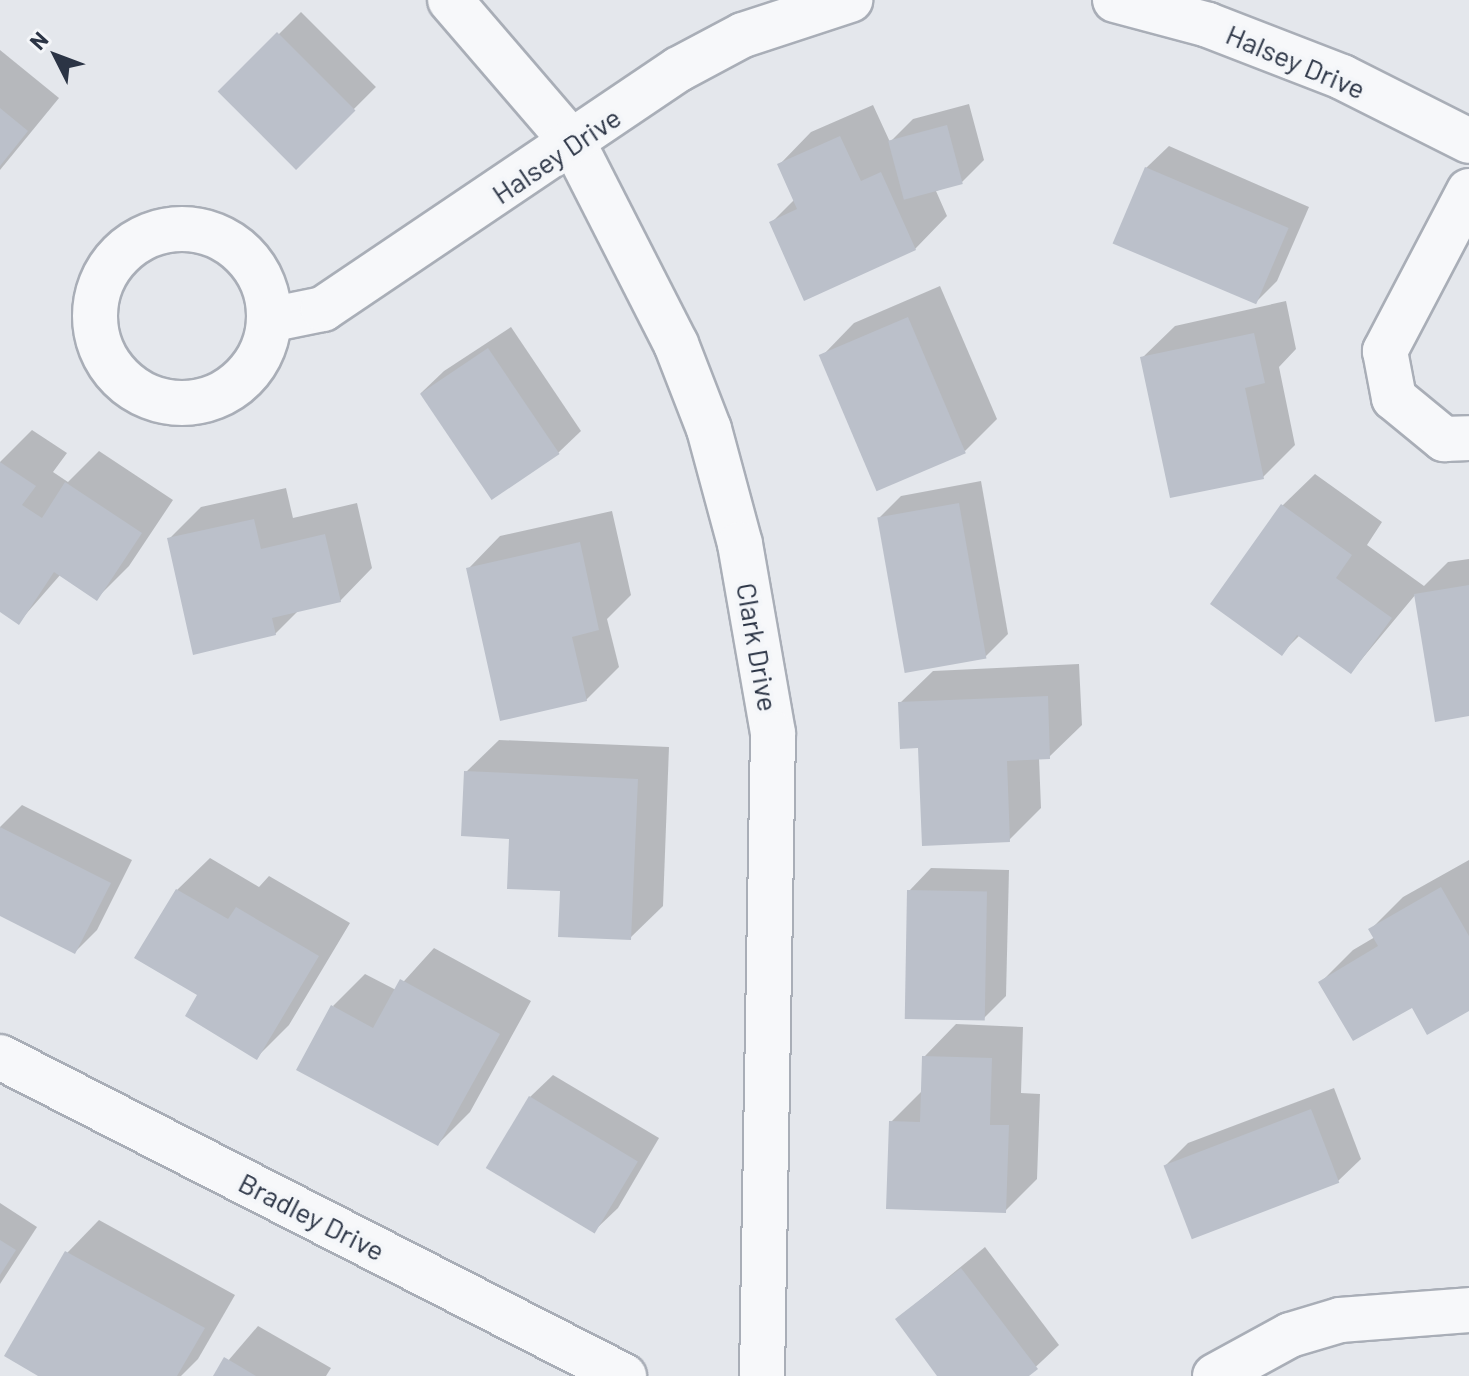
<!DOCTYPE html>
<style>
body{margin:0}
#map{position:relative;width:1469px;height:1376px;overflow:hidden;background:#e4e7ec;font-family:Barlow,sans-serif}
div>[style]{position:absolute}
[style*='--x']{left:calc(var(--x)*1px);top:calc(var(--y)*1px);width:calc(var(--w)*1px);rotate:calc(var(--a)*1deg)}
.shadow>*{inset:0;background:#0003;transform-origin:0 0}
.building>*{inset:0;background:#bbc0ca;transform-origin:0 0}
.roads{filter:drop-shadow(2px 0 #a9aeb7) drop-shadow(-2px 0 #a9aeb7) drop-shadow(0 2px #a9aeb7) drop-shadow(0 -2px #a9aeb7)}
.minor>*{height:44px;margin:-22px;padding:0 22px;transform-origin:22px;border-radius:22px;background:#f7f8fa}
.minor>.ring{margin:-22px;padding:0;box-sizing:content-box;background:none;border:44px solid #f7f8fa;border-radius:50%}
span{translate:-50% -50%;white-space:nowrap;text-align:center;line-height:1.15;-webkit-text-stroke:8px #f4f6f9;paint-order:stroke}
.street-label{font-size:28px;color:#2b3445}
.north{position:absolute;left:16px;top:16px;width:80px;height:80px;-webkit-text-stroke:6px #f4f6f9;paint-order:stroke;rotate:312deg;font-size:22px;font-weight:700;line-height:32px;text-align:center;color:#2b3445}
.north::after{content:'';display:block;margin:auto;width:28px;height:36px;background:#2b3445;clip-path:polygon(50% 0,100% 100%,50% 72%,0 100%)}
</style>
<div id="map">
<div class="shadow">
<div style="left:301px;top:12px;width:106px;height:113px;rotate:45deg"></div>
<div style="clip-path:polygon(0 50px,59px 98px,0 170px)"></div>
<div style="clip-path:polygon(969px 104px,984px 160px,962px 182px,936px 191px,947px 216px,915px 249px,771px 223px,795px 199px,779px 165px,811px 132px,873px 105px,890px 142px,913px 119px)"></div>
<div style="clip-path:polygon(1169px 146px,1309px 207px,1277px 281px,1255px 303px,1146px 168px)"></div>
<div style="clip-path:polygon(940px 286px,997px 419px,965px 451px,822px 356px,854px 323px)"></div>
<div style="clip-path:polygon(1286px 301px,1296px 349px,1279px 367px,1295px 445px,1263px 477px,1142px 358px,1175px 326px)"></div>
<div style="clip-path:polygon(511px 327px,581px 431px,558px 453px,421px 393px,444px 371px)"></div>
<div style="clip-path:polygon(32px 430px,67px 453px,53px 472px,68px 482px,99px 451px,173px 500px,129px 566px,97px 598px,61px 574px,19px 622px,0 610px,0 462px)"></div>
<div style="clip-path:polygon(1315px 474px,1382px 522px,1367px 545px,1424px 586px,1448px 562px,1469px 559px,1469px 714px,1416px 594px,1351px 672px,1300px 635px,1282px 653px,1282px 506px)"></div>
<div style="clip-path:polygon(981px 481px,1008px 634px,985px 657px,879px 518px,901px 496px)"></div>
<div style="clip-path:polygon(286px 488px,293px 518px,357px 503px,372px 568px,340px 601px,299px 610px,275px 634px,169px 539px,201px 507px)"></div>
<div style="clip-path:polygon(612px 511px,631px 595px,607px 619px,619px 667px,586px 700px,468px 569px,500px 536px)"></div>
<div style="clip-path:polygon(1079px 664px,1082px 725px,1049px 757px,1039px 758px,1041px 808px,1009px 840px,920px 746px,900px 703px,933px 671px)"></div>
<div style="clip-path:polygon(499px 740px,669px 747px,663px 906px,630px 938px,511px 837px,466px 772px)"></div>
<div style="clip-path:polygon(22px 805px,132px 860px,97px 930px,75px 952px,0 914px,0 827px)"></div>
<div style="clip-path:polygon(210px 858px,259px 887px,269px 876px,350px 923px,289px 1025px,257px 1057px,177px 890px)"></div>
<div style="clip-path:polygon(1469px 860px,1469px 1009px,1321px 982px,1353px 950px,1375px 937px,1371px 929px,1403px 897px)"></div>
<div style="clip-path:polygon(931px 868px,1009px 870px,1006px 996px,983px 1019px,909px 891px)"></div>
<div style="clip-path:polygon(434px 948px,531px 1001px,470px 1112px,438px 1144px,333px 1006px,365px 974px,396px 990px)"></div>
<div style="clip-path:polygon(956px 1024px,1023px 1027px,1021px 1093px,1040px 1094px,1037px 1179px,1005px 1211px,891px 1122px,923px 1090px,924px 1057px)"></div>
<div style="clip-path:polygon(553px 1075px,659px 1138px,618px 1208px,595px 1230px,530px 1097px)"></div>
<div style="clip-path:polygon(1334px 1088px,1361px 1159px,1338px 1181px,1166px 1165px,1188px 1143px)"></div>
<div style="clip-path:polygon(0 1203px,37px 1227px,0 1284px)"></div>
<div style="clip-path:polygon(99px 1220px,235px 1295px,198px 1359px,181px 1376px,42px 1376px,67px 1253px)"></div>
<div style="clip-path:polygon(985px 1247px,1059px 1345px,1026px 1376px,940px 1376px,897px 1319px)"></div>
<div style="clip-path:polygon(258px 1326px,331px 1368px,326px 1376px,215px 1376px)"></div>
</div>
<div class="building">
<div style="left:277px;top:32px;width:111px;height:84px;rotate:45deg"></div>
<div style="clip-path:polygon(0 108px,28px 131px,0 166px)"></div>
<div style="left:947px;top:125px;width:61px;height:61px;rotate:75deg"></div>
<div style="clip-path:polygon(840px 136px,861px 181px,881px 172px,916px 250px,804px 301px,769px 222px,797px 209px,777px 164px)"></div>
<div style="left:1145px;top:167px;width:156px;height:83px;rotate:23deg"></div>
<div style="left:908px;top:317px;width:148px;height:97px;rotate:67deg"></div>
<div style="clip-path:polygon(1254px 333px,1265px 383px,1245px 388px,1264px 479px,1170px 498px,1140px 357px)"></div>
<div style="left:488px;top:348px;width:128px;height:82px;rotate:56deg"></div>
<div style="clip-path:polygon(0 462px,36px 486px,22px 505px,42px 518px,65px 482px,142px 533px,97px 601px,54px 572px,19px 625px,0 612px)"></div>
<div style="left:959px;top:503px;width:158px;height:83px;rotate:80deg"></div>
<div style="clip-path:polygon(1281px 504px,1352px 555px,1336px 578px,1392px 618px,1351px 674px,1297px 635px,1282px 656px,1210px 604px)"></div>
<div style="clip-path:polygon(254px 519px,261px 549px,325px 534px,341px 602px,272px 618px,276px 635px,193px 655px,167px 538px)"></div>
<div style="clip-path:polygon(580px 542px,599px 630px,572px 637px,587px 701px,500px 721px,466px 568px)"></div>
<div style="clip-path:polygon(1469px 585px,1469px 716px,1435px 722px,1414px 594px)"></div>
<div style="clip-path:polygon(1048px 696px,1050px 759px,1007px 761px,1010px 842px,922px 846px,918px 748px,900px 749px,898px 702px)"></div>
<div style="clip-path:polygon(464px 771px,638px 779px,631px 940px,558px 937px,560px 891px,507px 889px,509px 839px,461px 836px)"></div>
<div style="clip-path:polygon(0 827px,111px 883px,75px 954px,0 916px)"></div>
<div style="clip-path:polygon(1441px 887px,1469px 936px,1469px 1011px,1427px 1035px,1412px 1008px,1353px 1041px,1318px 982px,1378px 946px,1368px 929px)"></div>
<div style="clip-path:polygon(176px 889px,228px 919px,236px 907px,319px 956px,257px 1060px,185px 1016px,197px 995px,134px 958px)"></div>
<div style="left:907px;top:890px;width:80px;height:129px;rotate:1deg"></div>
<div style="clip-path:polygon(400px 979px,500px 1034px,438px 1146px,296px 1070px,331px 1005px,373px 1028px)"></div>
<div style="clip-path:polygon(922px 1056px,992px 1058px,990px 1125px,1009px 1125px,1006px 1213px,886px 1209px,889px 1121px,920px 1122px)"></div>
<div style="left:529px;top:1096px;width:127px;height:84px;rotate:31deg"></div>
<div style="left:1311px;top:1109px;width:79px;height:158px;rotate:69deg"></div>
<div style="clip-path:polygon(0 1240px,16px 1250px,0 1275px)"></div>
<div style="clip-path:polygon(65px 1251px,205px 1328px,177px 1376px,38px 1376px,4px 1356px)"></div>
<div style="clip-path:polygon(961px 1268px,1038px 1369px,1029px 1376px,937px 1376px,895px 1319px)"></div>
<div style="clip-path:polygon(224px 1357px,256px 1376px,213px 1376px)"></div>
</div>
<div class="roads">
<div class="minor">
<div style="--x:450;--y:0;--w:190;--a:49.3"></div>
<div style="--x:574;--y:144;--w:225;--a:63"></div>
<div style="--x:676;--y:344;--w:91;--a:68.8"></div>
<div style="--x:709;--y:429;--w:119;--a:74.9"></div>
<div style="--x:740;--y:544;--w:192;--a:80.1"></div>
<div style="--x:773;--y:733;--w:643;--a:90.98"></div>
<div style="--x:1115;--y:0;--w:96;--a:15"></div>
<div style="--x:1208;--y:25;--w:144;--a:21.2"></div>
<div style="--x:1342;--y:77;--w:142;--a:26.7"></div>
<div style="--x:1469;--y:191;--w:181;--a:117.7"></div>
<div style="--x:1385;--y:351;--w:48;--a:79.2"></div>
<div style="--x:1394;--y:398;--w:65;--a:39.4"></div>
<div style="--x:1444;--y:439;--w:25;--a:-2"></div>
<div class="ring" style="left:95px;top:229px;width:130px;height:130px"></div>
<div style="--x:269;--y:320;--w:55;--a:-11.5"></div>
<div style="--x:323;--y:309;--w:429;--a:-34"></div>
<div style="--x:679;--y:69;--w:72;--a:-28"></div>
<div style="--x:743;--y:35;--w:113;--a:-18.1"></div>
<div style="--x:0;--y:1057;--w:701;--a:27.08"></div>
<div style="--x:1215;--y:1376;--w:85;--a:-28.7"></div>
<div style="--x:1290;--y:1335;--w:52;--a:-16.7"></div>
<div style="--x:1340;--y:1320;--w:129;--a:-4.4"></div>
</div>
</div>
<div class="street-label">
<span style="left:1296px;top:61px;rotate:23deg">Halsey Drive</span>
<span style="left:556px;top:155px;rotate:-34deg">Halsey Drive</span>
<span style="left:758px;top:647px;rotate:80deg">Clark Drive</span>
<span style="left:312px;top:1216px;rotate:27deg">Bradley Drive</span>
</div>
<div class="north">N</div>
</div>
